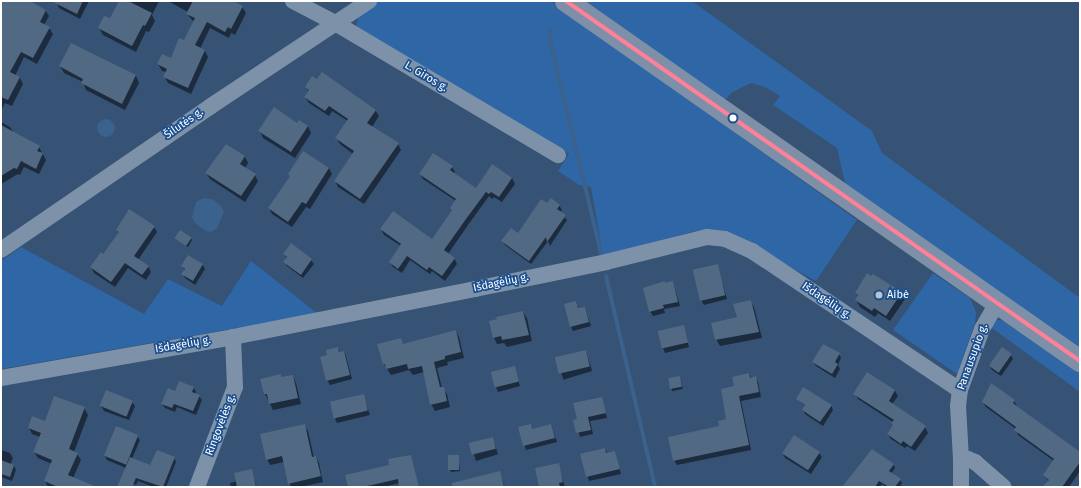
<!DOCTYPE html>
<meta charset="utf-8">
<style>
body{margin:0}
#map{position:relative;width:1081px;height:488px;overflow:hidden;background:#365274;font-family:"Fira Sans",sans-serif}
div>[style]{position:absolute}
[style*='--x']{left:calc(var(--x)*1px);top:calc(var(--y)*1px);width:calc(var(--w)*1px);rotate:calc(var(--a)*1deg)}
.green>*{inset:0;background:#2f66a5}
.water>*{inset:0;background:#3b618d}
.round{border-radius:50%}
.shadow>*{inset:0;background:#0007;transform-origin:0 0}
.stream>*{height:4px;margin:-2px;padding:0 2px;transform-origin:2px;border-radius:2px;background:#3b618d}
.building>*{inset:0;background:#526984;transform-origin:0 0}
.minor>*{height:16px;margin:-8px;padding:0 8px;transform-origin:8px;border-radius:8px;background:#7d92a8}
.trunk>*{height:22px;margin:-11px;padding:0 11px;transform-origin:11px;border-radius:11px;background:#7e90a7}
.bus-1>*{height:4px;margin:-2px;padding:0 2px;transform-origin:2px;border-radius:2px;background:#ff8098}
.dots>*{width:11px;height:11px;translate:-50% -50%;box-sizing:border-box;border:2px solid #1b4f8f;border-radius:50%}
span{translate:-50% -50%;white-space:nowrap;text-align:center;line-height:1.15;-webkit-text-stroke:3.5px #1b4f8f;paint-order:stroke}
.street-label{font-size:11px;color:#fff}
.poi-label{font-size:11px;color:#fff}
.left{translate:0 -50%;text-align:left}
.frame{position:absolute;inset:0;border:2px solid #fff;pointer-events:none}
</style>
<div id="map">
<div class="green">
<div style="clip-path:polygon(379px 1px,551px 1px,857px 220px,816px 281px,724px 231px,695px 231px,603px 256px,591px 187px,579px 185px,558px 171px,569px 154px,358px 30px,356px 26px,359px 16px)"></div>
<div style="clip-path:polygon(584px 1px,692px 1px,872px 131px,882px 153px,1080px 298px,1080px 350px,846px 187px,837px 148px,773px 105px,780px 96px,765px 87px,751px 83px,731px 93px,723px 103px)"></div>
<div style="clip-path:polygon(21px 247px,144px 314px,168px 279px,222px 306px,251px 261px,318px 314px,1px 369px,1px 261px)"></div>
<div style="clip-path:polygon(933px 273px,970px 298px,976px 312px,975px 323px,957px 374px,893px 330px)"></div>
<div style="clip-path:polygon(997px 320px,1009px 321px,1080px 371px,1080px 392px,989px 326px)"></div>
</div>
<div class="water">
<div class="round" style="left:97px;top:119px;width:18px;height:18px"></div>
<div style="clip-path:polygon(203px 198px,212px 199px,221px 206px,224px 212px,217px 228px,212px 232px,206px 231px,196px 224px,192px 218px,196px 202px)"></div>
</div>
<div class="shadow">
<div style="clip-path:polygon(1px 1px,28px 1px,45px 10px,49px 16px,44px 25px,49px 28px,53px 34px,37px 64px,24px 57px,15px 76px,20px 78px,23px 84px,12px 106px,5px 103px,1px 111px)"></div>
<div style="clip-path:polygon(56px 1px,89px 1px,80px 19px,59px 8px)"></div>
<div style="clip-path:polygon(120px 1px,159px 1px,152px 15px,155px 21px,149px 32px,146px 31px,136px 52px,103px 35px,99px 28px,110px 20px)"></div>
<div style="clip-path:polygon(168px 1px,230px 1px,242px 7px,246px 13px,235px 35px,231px 33px,229px 38px,210px 28px,200px 49px,205px 51px,208px 57px,191px 94px,168px 83px,164px 76px,166px 72px,162px 71px,158px 64px,171px 59px,184px 41px,194px 22px,187px 14px,188px 12px)"></div>
<div style="clip-path:polygon(71px 44px,136px 76px,139px 83px,125px 110px,86px 90px,83px 82px,64px 73px,60px 66px)"></div>
<div style="clip-path:polygon(306px 87px,375px 110px,379px 116px,372px 127px,398px 144px,401px 150px,364px 204px,338px 187px,335px 181px,353px 154px,340px 144px,336px 138px,348px 121px,332px 111px,329px 116px,309px 103px,305px 97px,309px 92px)"></div>
<div style="clip-path:polygon(1px 122px,10px 127px,14px 133px,39px 147px,46px 160px,39px 174px,24px 167px,20px 175px,18px 174px,1px 184px)"></div>
<div style="clip-path:polygon(308px 126px,311px 133px,295px 158px,263px 138px,260px 131px)"></div>
<div style="clip-path:polygon(226px 145px,245px 157px,248px 163px,245px 168px,255px 175px,258px 181px,245px 202px,210px 179px,206px 173px)"></div>
<div style="clip-path:polygon(452px 167px,455px 172px,454px 174px,476px 189px,512px 178px,515px 184px,502px 202px,494px 197px,492px 199px,489px 196px,468px 225px,448px 254px,454px 258px,457px 264px,445px 281px,432px 271px,430px 274px,410px 260px,402px 273px,393px 267px,390px 262px,401px 246px,384px 235px,381px 229px,432px 240px,453px 211px,456px 201px,423px 179px,420px 174px)"></div>
<div style="clip-path:polygon(329px 168px,332px 174px,310px 209px,306px 207px,292px 227px,272px 214px,269px 208px)"></div>
<div style="clip-path:polygon(548px 204px,559px 205px,562px 210px,560px 213px,567px 220px,550px 246px,548px 241px,531px 264px,505px 245px,502px 241px,518px 235px)"></div>
<div style="clip-path:polygon(154px 227px,157px 232px,138px 260px,148px 266px,151px 272px,146px 280px,128px 268px,115px 287px,94px 273px,91px 267px,103px 255px,119px 233px,117px 230px)"></div>
<div style="clip-path:polygon(191px 238px,192px 240px,188px 247px,176px 239px)"></div>
<div style="clip-path:polygon(284px 254px,311px 260px,314px 264px,303px 278px,287px 266px,284px 262px,287px 259px)"></div>
<div style="clip-path:polygon(203px 265px,205px 269px,195px 285px,185px 278px,183px 274px,185px 271px,182px 266px)"></div>
<div style="clip-path:polygon(717px 265px,727px 299px,704px 305px,701px 300px)"></div>
<div style="clip-path:polygon(673px 282px,680px 306px,664px 309px,665px 313px,653px 316px,650px 311px,665px 284px)"></div>
<div style="clip-path:polygon(856px 293px,901px 293px,905px 299px,890px 321px,878px 313px,875px 317px,860px 307px,856px 300px,858px 297px)"></div>
<div style="clip-path:polygon(750px 301px,754px 307px,762px 338px,720px 346px,716px 339px,738px 318px)"></div>
<div style="clip-path:polygon(576px 302px,579px 309px,585px 308px,591px 326px,573px 331px,571px 327px)"></div>
<div style="clip-path:polygon(523px 312px,527px 318px,532px 341px,507px 347px,504px 343px,497px 344px,494px 338px)"></div>
<div style="clip-path:polygon(683px 327px,689px 347px,665px 353px,663px 348px)"></div>
<div style="clip-path:polygon(456px 331px,459px 337px,464px 358px,447px 362px,448px 365px,437px 368px,442px 388px,447px 394px,450px 407px,435px 411px,431px 404px,424px 372px,413px 375px,409px 370px,391px 375px,384px 364px,379px 344px,400px 339px,404px 345px)"></div>
<div style="clip-path:polygon(338px 348px,340px 353px,344px 352px,346px 356px,352px 379px,330px 385px,327px 380px,329px 356px)"></div>
<div style="left:586px;top:351px;width:21px;height:30px;rotate:73deg"></div>
<div style="clip-path:polygon(839px 354px,841px 358px,838px 365px,840px 369px,835px 378px,816px 366px,813px 362px)"></div>
<div style="clip-path:polygon(1011px 355px,1013px 359px,1001px 376px,992px 370px,989px 365px)"></div>
<div style="clip-path:polygon(514px 367px,520px 386px,498px 392px,496px 387px)"></div>
<div style="clip-path:polygon(749px 374px,751px 378px,755px 377px,758px 382px,761px 397px,741px 401px,751px 450px,677px 465px,674px 460px,727px 420px,735px 387px)"></div>
<div style="clip-path:polygon(868px 374px,895px 391px,898px 396px,892px 404px,925px 427px,928px 433px,915px 451px,907px 446px,905px 448px,891px 439px,888px 434px,894px 426px,893px 422px,858px 399px,855px 394px)"></div>
<div style="clip-path:polygon(293px 376px,296px 383px,301px 404px,273px 410px,265px 394px,282px 378px)"></div>
<div style="left:680px;top:377px;width:12px;height:11px;rotate:76deg"></div>
<div style="clip-path:polygon(180px 382px,194px 388px,196px 392px,195px 394px,199px 396px,202px 400px,196px 415px,177px 407px,175px 412px,165px 408px,162px 404px,175px 393px)"></div>
<div style="clip-path:polygon(363px 395px,370px 415px,337px 423px,335px 419px)"></div>
<div style="clip-path:polygon(601px 398px,607px 418px,590px 421px,593px 434px,580px 437px,575px 421px,578px 420px)"></div>
<div style="clip-path:polygon(797px 399px,831px 405px,833px 410px,823px 426px,805px 414px,803px 410px,805px 406px)"></div>
<div style="clip-path:polygon(1014px 401px,1017px 406px,1080px 453px,1080px 471px,1069px 487px,1044px 487px,1049px 482px,1044px 475px,1054px 461px,1018px 435px,1016px 429px,986px 407px,983px 402px)"></div>
<div style="clip-path:polygon(132px 402px,135px 406px,129px 420px,104px 411px,101px 406px)"></div>
<div style="clip-path:polygon(84px 408px,88px 415px,74px 452px,77px 454px,81px 460px,69px 487px,48px 487px,45px 481px,52px 464px,38px 458px,34px 452px,40px 437px,32px 434px,29px 428px)"></div>
<div style="clip-path:polygon(304px 425px,308px 431px,314px 458px,316px 457px,319px 463px,323px 482px,301px 487px,291px 487px,284px 462px,270px 465px,267px 459px)"></div>
<div style="clip-path:polygon(530px 425px,533px 430px,551px 425px,557px 442px,526px 450px,519px 428px)"></div>
<div style="clip-path:polygon(137px 436px,140px 440px,132px 459px,151px 467px,174px 458px,176px 462px,166px 487px,153px 487px,138px 481px,136px 485px,125px 480px,126px 468px,107px 460px,105px 456px)"></div>
<div style="left:493px;top:438px;width:17px;height:23px;rotate:73deg"></div>
<div style="clip-path:polygon(605px 449px,608px 454px,615px 452px,621px 474px,589px 481px,582px 455px)"></div>
<div style="clip-path:polygon(1px 450px,10px 453px,13px 458px,10px 465px,14px 466px,16px 470px,12px 481px,1px 477px)"></div>
<div style="clip-path:polygon(819px 453px,822px 457px,811px 474px,785px 458px,783px 454px)"></div>
<div style="clip-path:polygon(410px 456px,419px 487px,401px 487px,400px 483px,383px 487px,349px 487px)"></div>
<div style="clip-path:polygon(458px 456px,460px 471px,451px 472px,450px 470px)"></div>
<div style="clip-path:polygon(558px 464px,565px 487px,540px 487px)"></div>
<div style="clip-path:polygon(893px 464px,895px 468px,891px 474px,900px 480px,902px 483px,900px 487px,886px 487px,882px 484px,880px 487px,844px 487px)"></div>
<div style="clip-path:polygon(251px 471px,257px 487px,231px 487px,230px 483px,237px 481px)"></div>
<div style="clip-path:polygon(499px 472px,505px 487px,471px 487px)"></div>
</div>
<div class="stream">
<div style="--x:550;--y:30;--w:15;--a:86"></div>
<div style="--x:551;--y:45;--w:215;--a:76.5"></div>
<div style="--x:606;--y:276;--w:217;--a:76.9"></div>
</div>
<div class="building">
<div style="clip-path:polygon(1px 1px,30px 1px,46px 10px,40px 22px,50px 27px,33px 58px,21px 52px,10px 72px,20px 77px,8px 100px,1px 97px)"></div>
<div style="clip-path:polygon(51px 1px,83px 1px,77px 14px)"></div>
<div style="clip-path:polygon(119px 1px,128px 1px,152px 13px,145px 26px,143px 25px,132px 46px,98px 28px,104px 16px,110px 18px)"></div>
<div style="clip-path:polygon(193px 1px,233px 1px,243px 6px,231px 29px,228px 27px,225px 32px,207px 22px,195px 45px,205px 50px,188px 88px,163px 77px,167px 69px,157px 64px,162px 54px,171px 58px,179px 38px,184px 40px,195px 18px,186px 14px)"></div>
<div style="clip-path:polygon(71px 43px,136px 75px,122px 104px,81px 83px,83px 79px,59px 66px)"></div>
<div style="clip-path:polygon(322px 72px,376px 110px,367px 123px,399px 143px,360px 199px,334px 181px,354px 151px,335px 138px,348px 119px,329px 106px,325px 111px,304px 97px,309px 90px,305px 87px,312px 76px,317px 79px)"></div>
<div style="clip-path:polygon(274px 107px,297px 123px,299px 120px,308px 126px,291px 152px,258px 131px)"></div>
<div style="clip-path:polygon(1px 125px,40px 146px,37px 151px,43px 153px,36px 169px,21px 161px,17px 169px,14px 168px,1px 176px)"></div>
<div style="clip-path:polygon(226px 144px,245px 156px,240px 164px,256px 174px,241px 196px,205px 173px)"></div>
<div style="clip-path:polygon(303px 151px,329px 168px,306px 204px,302px 202px,288px 222px,268px 208px,290px 176px,288px 174px)"></div>
<div style="clip-path:polygon(433px 153px,453px 166px,450px 170px,476px 188px,492px 164px,512px 178px,499px 197px,491px 192px,489px 194px,486px 192px,466px 219px,444px 250px,455px 258px,442px 276px,429px 267px,427px 270px,407px 256px,398px 269px,389px 262px,401px 244px,380px 229px,393px 211px,432px 239px,452px 210px,450px 208px,456px 199px,419px 174px)"></div>
<div style="clip-path:polygon(551px 198px,560px 205px,557px 209px,566px 215px,547px 242px,546px 237px,529px 261px,501px 241px,511px 228px,518px 233px,541px 199px,547px 203px)"></div>
<div style="clip-path:polygon(129px 209px,155px 226px,134px 256px,149px 266px,142px 275px,125px 263px,111px 282px,90px 267px,101px 252px,103px 254px,119px 232px,116px 230px)"></div>
<div style="left:180px;top:230px;width:14px;height:10px;rotate:34deg"></div>
<div style="clip-path:polygon(291px 243px,312px 259px,301px 275px,283px 262px,287px 257px,283px 254px)"></div>
<div style="clip-path:polygon(188px 255px,203px 264px,193px 281px,181px 274px,185px 269px,181px 266px)"></div>
<div style="left:718px;top:264px;width:32px;height:26px;rotate:77deg"></div>
<div style="clip-path:polygon(867px 273px,871px 276px,873px 274px,902px 292px,886px 316px,874px 308px,872px 311px,855px 300px,858px 295px,855px 293px)"></div>
<div style="clip-path:polygon(665px 281px,665px 283px,673px 281px,678px 302px,663px 305px,664px 308px,649px 312px,643px 288px)"></div>
<div style="clip-path:polygon(751px 300px,759px 332px,715px 340px,711px 323px,737px 317px,733px 304px)"></div>
<div style="clip-path:polygon(576px 301px,578px 308px,585px 307px,589px 322px,570px 327px,564px 304px)"></div>
<div style="clip-path:polygon(523px 311px,529px 335px,502px 340px,501px 336px,493px 338px,489px 321px,497px 319px,496px 317px)"></div>
<div style="left:684px;top:325px;width:18px;height:27px;rotate:77deg"></div>
<div style="clip-path:polygon(456px 330px,461px 352px,445px 356px,445px 359px,434px 362px,440px 387px,444px 387px,447px 401px,430px 405px,422px 366px,408px 369px,407px 364px,386px 369px,385px 364px,383px 364px,377px 344px,401px 338px,403px 344px)"></div>
<div style="clip-path:polygon(823px 344px,840px 353px,835px 362px,838px 364px,832px 374px,812px 362px)"></div>
<div style="clip-path:polygon(338px 347px,339px 352px,344px 351px,350px 375px,326px 381px,320px 357px,327px 355px,326px 350px)"></div>
<div style="left:1002px;top:347px;width:12px;height:23px;rotate:35deg"></div>
<div style="left:586px;top:350px;width:17px;height:32px;rotate:77deg"></div>
<div style="left:515px;top:366px;width:16px;height:25px;rotate:76deg"></div>
<div style="clip-path:polygon(867px 372px,895px 390px,889px 401px,926px 426px,911px 447px,903px 441px,901px 444px,887px 434px,893px 425px,891px 423px,894px 420px,853px 394px)"></div>
<div style="clip-path:polygon(749px 373px,750px 378px,756px 376px,759px 392px,739px 396px,749px 445px,673px 461px,668px 437px,719px 426px,718px 421px,726px 419px,721px 389px,734px 386px,732px 377px)"></div>
<div style="clip-path:polygon(281px 374px,281px 377px,293px 375px,298px 398px,269px 404px,267px 394px,264px 394px,260px 379px)"></div>
<div style="left:680px;top:376px;width:11px;height:12px;rotate:80deg"></div>
<div style="clip-path:polygon(179px 381px,194px 387px,192px 392px,200px 395px,193px 411px,174px 404px,172px 408px,161px 404px,168px 388px,175px 391px)"></div>
<div style="clip-path:polygon(991px 383px,1015px 400px,1013px 403px,1080px 452px,1080px 462px,1062px 487px,1042px 487px,1049px 480px,1043px 475px,1054px 459px,1014px 430px,1016px 427px,982px 402px)"></div>
<div style="clip-path:polygon(803px 387px,832px 405px,820px 422px,802px 410px,805px 405px,796px 399px)"></div>
<div style="left:106px;top:390px;width:29px;height:17px;rotate:22deg"></div>
<div style="left:364px;top:394px;width:17px;height:35px;rotate:77deg"></div>
<div style="clip-path:polygon(54px 396px,85px 407px,69px 449px,78px 453px,68px 475px,97px 487px,58px 487px,44px 481px,52px 460px,33px 452px,41px 433px,28px 428px,32px 416px,45px 421px)"></div>
<div style="clip-path:polygon(602px 397px,606px 413px,588px 417px,591px 430px,576px 433px,573px 420px,577px 419px,573px 403px)"></div>
<div style="clip-path:polygon(305px 424px,312px 457px,316px 456px,321px 476px,288px 484px,282px 456px,266px 460px,260px 434px)"></div>
<div style="clip-path:polygon(531px 424px,532px 429px,551px 424px,555px 438px,523px 446px,518px 427px)"></div>
<div style="left:116px;top:426px;width:24px;height:32px;rotate:22deg"></div>
<div style="left:794px;top:435px;width:31px;height:22px;rotate:33deg"></div>
<div style="left:493px;top:437px;width:12px;height:25px;rotate:76deg"></div>
<div style="clip-path:polygon(605px 448px,606px 453px,615px 451px,620px 469px,586px 477px,580px 454px)"></div>
<div style="clip-path:polygon(872px 449px,894px 464px,889px 471px,901px 479px,895px 487px,889px 487px,879px 481px,875px 487px,842px 487px)"></div>
<div style="clip-path:polygon(157px 450px,175px 457px,163px 487px,136px 478px,132px 487px,117px 487px,130px 457px,150px 465px)"></div>
<div style="clip-path:polygon(411px 455px,419px 487px,399px 487px,398px 479px,363px 487px,348px 487px,345px 475px,389px 465px,388px 459px)"></div>
<div style="left:448px;top:455px;width:11px;height:15px"></div>
<div style="clip-path:polygon(1px 460px,14px 465px,10px 477px,1px 474px)"></div>
<div style="clip-path:polygon(559px 463px,563px 482px,559px 483px,560px 487px,539px 487px,535px 468px)"></div>
<div style="clip-path:polygon(252px 469px,256px 487px,237px 487px,234px 473px)"></div>
<div style="clip-path:polygon(500px 471px,504px 487px,452px 487px,452px 483px)"></div>
</div>
<div class="minor">
<div style="--x:293;--y:1;--w:50;--a:27.6"></div>
<div style="--x:337;--y:24;--w:257;--a:30.7"></div>
<div style="--x:1;--y:250;--w:255;--a:-34.4"></div>
<div style="--x:211;--y:106;--w:190;--a:-33.6"></div>
<div style="--x:1;--y:378;--w:236;--a:-10"></div>
<div style="--x:233;--y:337;--w:247;--a:-11.2"></div>
<div style="--x:475;--y:289;--w:134;--a:-11.6"></div>
<div style="--x:606;--y:262;--w:104;--a:-13.9"></div>
<div style="--x:707;--y:237;--w:18;--a:6"></div>
<div style="--x:725;--y:239;--w:30;--a:24"></div>
<div style="--x:752;--y:251;--w:250;--a:33.8"></div>
<div style="--x:961;--y:459;--w:7;--a:0"></div>
<div style="--x:968;--y:459;--w:8;--a:23"></div>
<div style="--x:975;--y:462;--w:38;--a:41"></div>
<div style="--x:197;--y:487;--w:107;--a:-69.2"></div>
<div style="--x:235;--y:387;--w:50;--a:-92.3"></div>
<div style="--x:961;--y:487;--w:28;--a:-90"></div>
<div style="--x:961;--y:459;--w:53;--a:-93.2"></div>
<div style="--x:958;--y:406;--w:16;--a:-83"></div>
<div style="--x:960;--y:390;--w:65;--a:-70.2"></div>
<div style="--x:982;--y:329;--w:30;--a:-60"></div>
</div>
<div class="trunk">
<div style="--x:566;--y:1;--w:628;--a:35.01"></div>
</div>
<div class="bus-1">
<div style="--x:566;--y:1;--w:628;--a:35.01"></div>
</div>
<div class="dots">
<div style="left:733px;top:118px;background:#fff"></div>
<div style="left:879px;top:295px;background:#b9c2ce"></div>
</div>
<div class="street-label">
<span style="left:426px;top:77px;rotate:31deg">L. Giros g.</span>
<span style="left:184px;top:124px;rotate:-35deg">Šilutės g.</span>
<span style="left:501px;top:283px;rotate:-12deg">Išdagėlių g.</span>
<span style="left:826px;top:301px;rotate:34deg">Išdagėlių g.</span>
<span style="left:183px;top:345px;rotate:-10deg">Išdagėlių g.</span>
<span style="left:973px;top:357px;rotate:-70deg">Panausupio g.</span>
<span style="left:221px;top:425px;rotate:-69deg">Ringovėlės g.</span>
</div>
<div class="poi-label">
<span class="left" style="left:887px;top:295px">Aibė</span>
</div>
<div class="frame"></div>
</div>
